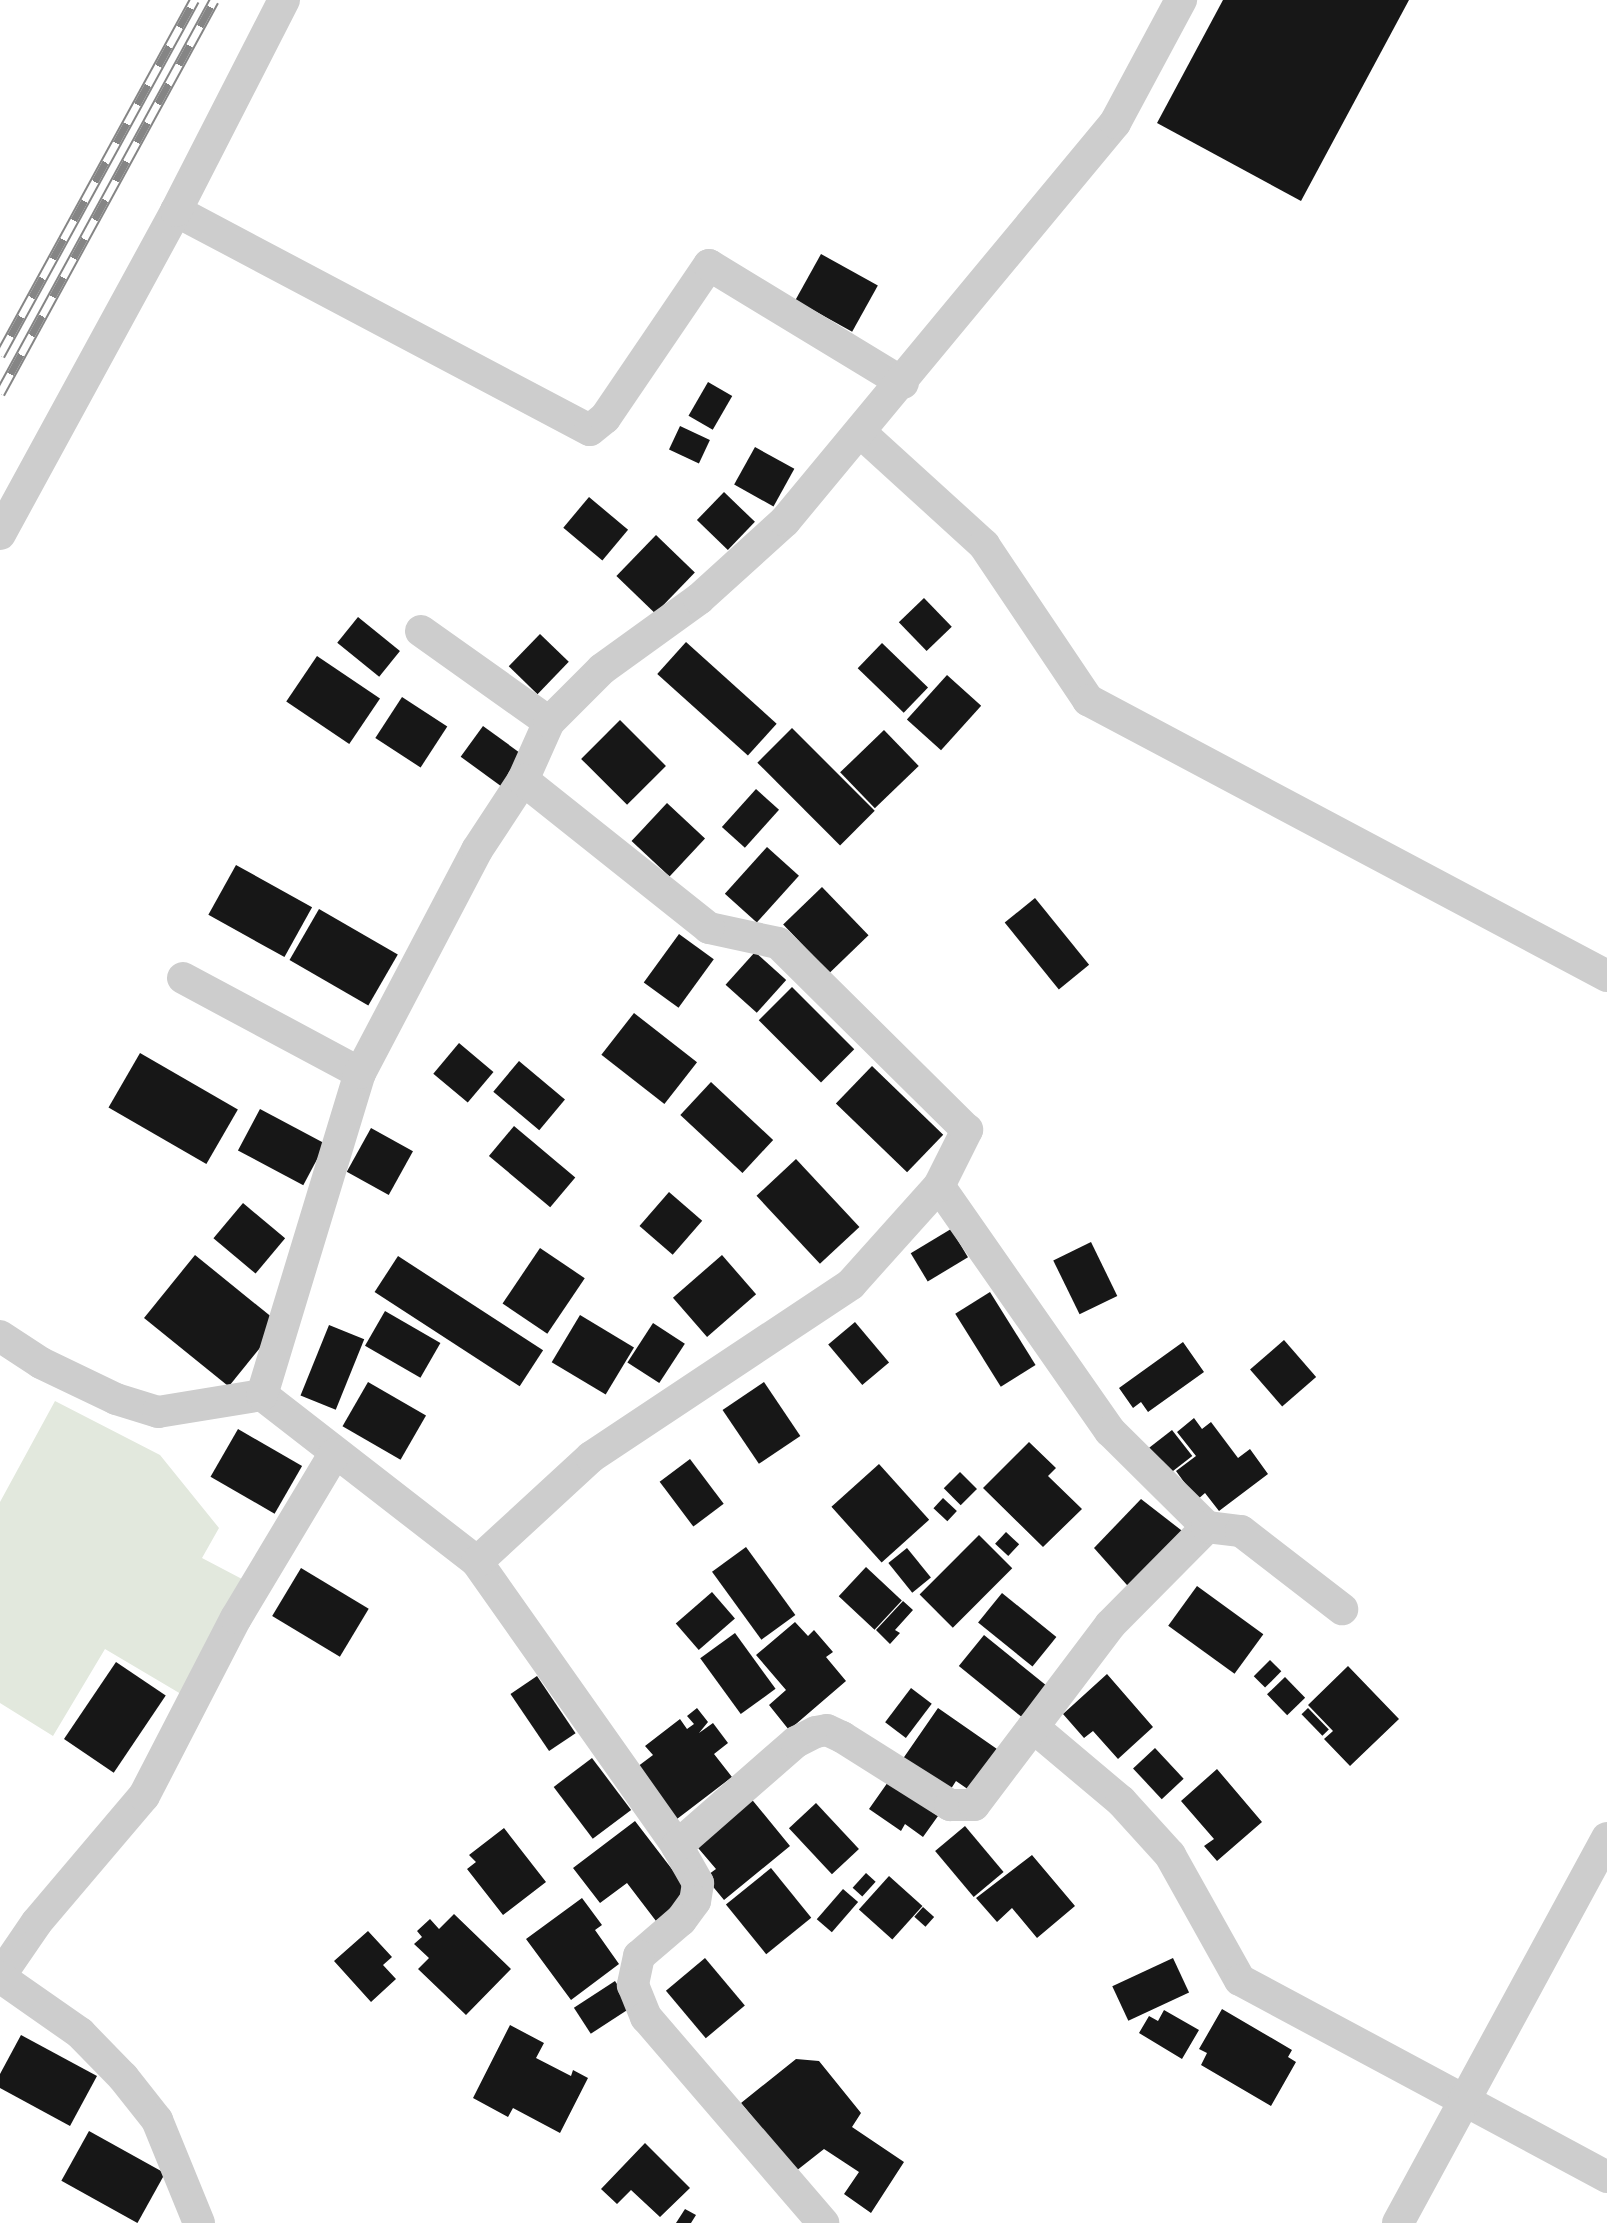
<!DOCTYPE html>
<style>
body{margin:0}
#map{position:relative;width:1607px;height:2223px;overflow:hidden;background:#fff;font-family:Barlow,sans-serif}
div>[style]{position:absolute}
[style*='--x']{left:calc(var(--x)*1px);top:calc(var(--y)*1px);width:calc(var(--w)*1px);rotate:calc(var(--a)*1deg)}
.green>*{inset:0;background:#e2e8dd}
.building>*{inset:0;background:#171717;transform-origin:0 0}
.minor>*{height:32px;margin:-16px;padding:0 16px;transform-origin:16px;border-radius:16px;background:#cdcdcd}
.rail>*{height:11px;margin-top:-5.5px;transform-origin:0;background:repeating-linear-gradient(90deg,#fff 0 22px,#858585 0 44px);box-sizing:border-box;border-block:2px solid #858585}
span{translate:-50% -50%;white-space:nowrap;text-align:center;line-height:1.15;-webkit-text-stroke:10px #fff;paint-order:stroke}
</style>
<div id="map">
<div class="green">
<div style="clip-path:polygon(55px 1401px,160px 1455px,219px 1528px,202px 1558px,242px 1579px,181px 1694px,105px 1649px,53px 1736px,0 1703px,0 1502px)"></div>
</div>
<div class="building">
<div style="clip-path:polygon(1223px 0,1409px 0,1301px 201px,1157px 123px)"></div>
<div style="left:821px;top:254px;width:65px;height:53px;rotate:29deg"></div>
<div style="left:708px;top:382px;width:28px;height:39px;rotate:30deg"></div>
<div style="left:680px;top:426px;width:33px;height:26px;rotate:25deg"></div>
<div style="left:755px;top:447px;width:45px;height:43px;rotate:29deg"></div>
<div style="left:724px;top:492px;width:43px;height:39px;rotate:44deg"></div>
<div style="left:589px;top:497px;width:51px;height:40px;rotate:40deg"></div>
<div style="left:656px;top:535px;width:54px;height:57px;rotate:44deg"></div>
<div style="left:924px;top:598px;width:40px;height:35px;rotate:46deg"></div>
<div style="left:358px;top:617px;width:54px;height:33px;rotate:39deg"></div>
<div style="left:540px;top:634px;width:40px;height:45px;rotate:44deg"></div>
<div style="left:686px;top:642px;width:122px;height:43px;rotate:42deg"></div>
<div style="left:882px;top:643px;width:64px;height:35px;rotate:44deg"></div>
<div style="left:317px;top:656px;width:76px;height:55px;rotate:34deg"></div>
<div style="left:947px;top:675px;width:46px;height:60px;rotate:42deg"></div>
<div style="left:402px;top:697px;width:54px;height:49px;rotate:33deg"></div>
<div style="left:620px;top:720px;width:65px;height:55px;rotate:45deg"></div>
<div style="left:483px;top:726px;width:53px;height:38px;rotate:36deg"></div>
<div style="left:792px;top:728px;width:117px;height:49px;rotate:45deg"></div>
<div style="left:884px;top:730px;width:50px;height:61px;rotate:46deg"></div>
<div style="left:756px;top:789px;width:31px;height:51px;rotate:42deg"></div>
<div style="left:667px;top:803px;width:52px;height:52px;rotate:43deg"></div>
<div style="left:767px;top:847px;width:43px;height:63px;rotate:42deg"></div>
<div style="left:236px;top:865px;width:87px;height:57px;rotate:29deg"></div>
<div style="left:822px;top:887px;width:67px;height:54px;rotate:46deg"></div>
<div style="left:1035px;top:898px;width:86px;height:39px;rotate:51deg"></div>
<div style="left:319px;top:909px;width:91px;height:59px;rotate:30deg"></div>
<div style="left:679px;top:934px;width:43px;height:60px;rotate:36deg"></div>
<div style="left:755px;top:952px;width:42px;height:44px;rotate:42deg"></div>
<div style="left:792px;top:987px;width:88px;height:47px;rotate:45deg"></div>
<div style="left:634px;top:1013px;width:80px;height:53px;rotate:38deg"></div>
<div style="left:459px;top:1043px;width:45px;height:40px;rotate:40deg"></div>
<div style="left:140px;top:1053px;width:113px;height:63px;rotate:30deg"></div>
<div style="left:519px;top:1061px;width:60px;height:40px;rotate:40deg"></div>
<div style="left:872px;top:1066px;width:99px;height:52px;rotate:44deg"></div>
<div style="left:711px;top:1082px;width:85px;height:45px;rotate:43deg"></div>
<div style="left:260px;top:1109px;width:74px;height:47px;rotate:28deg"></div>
<div style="left:514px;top:1126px;width:80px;height:39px;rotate:40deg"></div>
<div style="left:371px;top:1128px;width:48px;height:50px;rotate:29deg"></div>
<div style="left:796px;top:1159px;width:93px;height:54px;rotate:47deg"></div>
<div style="left:669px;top:1192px;width:44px;height:45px;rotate:41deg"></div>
<div style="left:243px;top:1203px;width:55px;height:46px;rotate:40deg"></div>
<div style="left:951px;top:1229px;width:33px;height:47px;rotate:59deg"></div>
<div style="left:1091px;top:1242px;width:60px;height:42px;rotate:64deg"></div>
<div style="left:540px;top:1248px;width:54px;height:67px;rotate:34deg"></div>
<div style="left:195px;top:1255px;width:109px;height:81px;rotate:39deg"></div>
<div style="left:722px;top:1255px;width:52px;height:65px;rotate:49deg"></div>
<div style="left:398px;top:1256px;width:173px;height:43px;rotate:33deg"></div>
<div style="left:990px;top:1292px;width:86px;height:41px;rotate:58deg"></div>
<div style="left:385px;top:1311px;width:64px;height:40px;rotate:30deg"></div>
<div style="left:580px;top:1315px;width:63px;height:55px;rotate:31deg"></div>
<div style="left:855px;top:1322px;width:53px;height:35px;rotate:50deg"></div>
<div style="left:653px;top:1323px;width:38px;height:47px;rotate:33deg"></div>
<div style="left:329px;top:1325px;width:38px;height:76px;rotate:22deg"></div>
<div style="left:1284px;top:1340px;width:49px;height:45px;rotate:49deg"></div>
<div style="clip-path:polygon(1183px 1342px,1204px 1372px,1148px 1412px,1141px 1402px,1133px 1408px,1119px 1388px)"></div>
<div style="left:368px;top:1382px;width:67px;height:51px;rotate:30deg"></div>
<div style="left:764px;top:1382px;width:65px;height:50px;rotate:56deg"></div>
<div style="clip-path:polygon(1194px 1418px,1202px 1429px,1211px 1422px,1238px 1458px,1250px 1449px,1268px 1474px,1219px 1511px,1205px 1493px,1197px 1500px,1176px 1471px,1196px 1456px,1177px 1432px)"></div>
<div style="left:238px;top:1429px;width:74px;height:55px;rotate:30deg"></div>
<div style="left:1172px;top:1430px;width:33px;height:29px;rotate:52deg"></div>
<div style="clip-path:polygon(1029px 1442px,1056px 1468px,1048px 1476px,1082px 1509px,1043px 1547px,983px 1488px)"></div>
<div style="left:690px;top:1459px;width:56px;height:38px;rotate:53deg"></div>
<div style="left:879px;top:1464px;width:75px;height:64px;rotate:48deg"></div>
<div style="left:960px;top:1472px;width:24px;height:23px;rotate:45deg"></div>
<div style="left:943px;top:1498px;width:19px;height:14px;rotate:43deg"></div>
<div style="clip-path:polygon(1141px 1499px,1190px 1537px,1135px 1594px,1094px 1548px)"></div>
<div style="left:1006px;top:1532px;width:18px;height:16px;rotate:43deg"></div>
<div style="left:979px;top:1535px;width:47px;height:84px;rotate:45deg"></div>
<div style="left:746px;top:1547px;width:84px;height:42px;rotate:54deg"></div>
<div style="left:907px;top:1548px;width:38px;height:24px;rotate:51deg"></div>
<div style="left:866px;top:1567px;width:49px;height:40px;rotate:43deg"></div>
<div style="left:301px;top:1568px;width:79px;height:56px;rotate:31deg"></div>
<div style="left:1197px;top:1586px;width:82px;height:49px;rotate:36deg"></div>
<div style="left:712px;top:1592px;width:35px;height:48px;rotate:49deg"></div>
<div style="left:1002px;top:1593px;width:70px;height:38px;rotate:39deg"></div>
<div style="clip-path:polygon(903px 1601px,913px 1610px,895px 1630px,900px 1633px,890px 1644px,876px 1630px)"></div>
<div style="clip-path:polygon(795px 1622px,808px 1636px,814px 1630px,833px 1652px,826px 1657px,846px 1681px,789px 1730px,769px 1705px,786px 1690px,756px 1655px)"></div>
<div style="left:735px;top:1633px;width:69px;height:43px;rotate:54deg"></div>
<div style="left:984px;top:1635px;width:85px;height:40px;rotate:39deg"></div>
<div style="left:1270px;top:1660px;width:16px;height:23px;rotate:45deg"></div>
<div style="left:116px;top:1662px;width:60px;height:93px;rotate:34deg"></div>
<div style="clip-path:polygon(1348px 1666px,1399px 1719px,1350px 1766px,1324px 1739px,1333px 1731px,1308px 1705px)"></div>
<div style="clip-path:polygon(1107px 1674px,1153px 1727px,1118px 1759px,1093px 1731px,1084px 1738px,1063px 1714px)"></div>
<div style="left:537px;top:1676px;width:69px;height:32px;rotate:56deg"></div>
<div style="left:1285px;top:1677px;width:29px;height:25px;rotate:46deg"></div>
<div style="left:911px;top:1688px;width:26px;height:43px;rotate:37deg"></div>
<div style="clip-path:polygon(697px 1708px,708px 1722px,699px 1733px,713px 1723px,728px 1743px,714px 1754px,732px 1777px,677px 1819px,637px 1767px,653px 1755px,645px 1746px,680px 1719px,687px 1729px,694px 1724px,687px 1716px)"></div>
<div style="clip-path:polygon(938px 1708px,997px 1749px,969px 1790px,956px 1781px,947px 1795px,900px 1763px)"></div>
<div style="left:1308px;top:1708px;width:30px;height:9px;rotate:46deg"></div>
<div style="left:1155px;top:1748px;width:42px;height:30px;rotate:47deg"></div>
<div style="left:592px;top:1758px;width:65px;height:48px;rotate:53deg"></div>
<div style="clip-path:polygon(1217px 1769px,1262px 1822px,1217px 1861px,1204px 1846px,1214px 1839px,1181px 1801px)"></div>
<div style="clip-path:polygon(888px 1782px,938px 1816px,923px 1837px,905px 1824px,901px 1831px,869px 1809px)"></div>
<div style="clip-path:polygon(749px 1796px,790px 1846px,724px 1900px,705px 1877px,716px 1869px,693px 1842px)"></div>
<div style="left:816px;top:1803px;width:63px;height:37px;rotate:47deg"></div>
<div style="clip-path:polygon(635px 1821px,691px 1894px,656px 1921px,627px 1883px,600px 1903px,573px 1868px)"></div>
<div style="left:965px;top:1826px;width:60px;height:39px;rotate:50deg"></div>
<div style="clip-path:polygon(504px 1828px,546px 1882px,503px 1915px,467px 1869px,476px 1862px,469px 1855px)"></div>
<div style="clip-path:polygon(1032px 1855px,1075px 1906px,1037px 1938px,1012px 1908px,997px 1922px,976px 1898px)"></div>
<div style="left:771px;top:1868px;width:64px;height:58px;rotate:51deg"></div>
<div style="left:866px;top:1873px;width:13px;height:20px;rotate:42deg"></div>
<div style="left:889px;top:1876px;width:45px;height:45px;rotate:42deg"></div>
<div style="left:843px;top:1889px;width:20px;height:40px;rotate:41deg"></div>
<div style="clip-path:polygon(582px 1898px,602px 1925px,595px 1930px,619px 1964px,571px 2000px,526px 1939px)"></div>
<div style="left:923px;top:1907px;width:15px;height:13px;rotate:42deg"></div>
<div style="clip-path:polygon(454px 1914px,511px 1969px,466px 2015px,418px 1969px,429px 1958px,414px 1944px,422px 1937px,417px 1931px,430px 1919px,439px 1929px)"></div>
<div style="clip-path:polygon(368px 1931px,392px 1957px,383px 1965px,396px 1979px,371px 2002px,334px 1961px)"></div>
<div style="left:705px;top:1958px;width:62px;height:51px;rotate:50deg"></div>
<div style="left:1173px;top:1958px;width:38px;height:67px;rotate:65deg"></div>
<div style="left:615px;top:1981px;width:31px;height:49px;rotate:57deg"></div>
<div style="clip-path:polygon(1222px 2009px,1292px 2050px,1288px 2057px,1296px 2062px,1271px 2106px,1201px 2065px,1207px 2053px,1199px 2049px)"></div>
<div style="clip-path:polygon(1164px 2010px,1199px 2030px,1182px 2059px,1139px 2033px,1149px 2016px,1158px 2021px)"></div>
<div style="clip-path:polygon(510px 2025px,544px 2043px,536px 2058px,571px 2076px,573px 2070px,588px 2078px,560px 2133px,513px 2108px,508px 2117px,473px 2098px)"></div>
<div style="clip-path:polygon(21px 2035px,97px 2076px,70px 2126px,0 2088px,0 2074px)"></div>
<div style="clip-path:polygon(796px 2059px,819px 2061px,861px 2113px,852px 2127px,904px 2162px,871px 2213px,844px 2194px,859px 2172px,824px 2149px,796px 2171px,741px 2103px)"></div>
<div style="left:89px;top:2131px;width:87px;height:57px;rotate:29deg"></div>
<div style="clip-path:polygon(645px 2143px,690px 2188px,660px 2217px,631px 2190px,617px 2204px,601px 2189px)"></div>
<div style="clip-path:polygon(685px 2209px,696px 2215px,691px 2223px,676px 2223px)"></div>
</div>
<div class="minor">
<div style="--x:176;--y:211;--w:468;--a:27.9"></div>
<div style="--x:590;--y:430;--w:19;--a:-39"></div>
<div style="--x:605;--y:418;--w:185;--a:-55.8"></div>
<div style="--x:709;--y:265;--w:227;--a:31.3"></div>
<div style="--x:860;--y:432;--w:168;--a:42.3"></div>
<div style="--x:984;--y:545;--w:187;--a:56.1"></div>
<div style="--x:1088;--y:700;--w:588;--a:28"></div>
<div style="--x:0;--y:534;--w:368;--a:-61.4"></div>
<div style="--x:176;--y:211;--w:237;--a:-62.9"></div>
<div style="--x:421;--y:631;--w:157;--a:35.4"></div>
<div style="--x:183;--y:978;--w:201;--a:28.2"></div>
<div style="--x:939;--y:1186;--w:299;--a:55.1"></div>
<div style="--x:1110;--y:1431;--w:136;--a:44.7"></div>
<div style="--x:0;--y:1336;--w:49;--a:33.4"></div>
<div style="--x:41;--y:1363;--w:83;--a:25.6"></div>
<div style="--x:116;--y:1399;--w:44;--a:17.2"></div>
<div style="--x:158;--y:1412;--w:105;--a:-9.3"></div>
<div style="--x:262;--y:1395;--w:272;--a:37.8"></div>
<div style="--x:477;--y:1562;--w:347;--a:54.8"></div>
<div style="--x:677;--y:1846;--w:43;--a:60.4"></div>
<div style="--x:698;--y:1883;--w:18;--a:99"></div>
<div style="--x:695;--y:1901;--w:24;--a:126"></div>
<div style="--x:681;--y:1920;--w:55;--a:139.4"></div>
<div style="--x:639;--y:1956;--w:30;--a:102"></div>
<div style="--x:633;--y:1985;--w:35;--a:68"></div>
<div style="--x:646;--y:2017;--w:272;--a:49.3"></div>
<div style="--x:262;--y:1395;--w:337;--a:-73.1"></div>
<div style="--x:360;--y:1073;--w:252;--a:-62.3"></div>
<div style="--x:477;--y:850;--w:84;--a:-56.7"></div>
<div style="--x:523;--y:780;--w:64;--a:-65.9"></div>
<div style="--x:549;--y:722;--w:75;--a:-45"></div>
<div style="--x:602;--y:669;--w:120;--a:-35.8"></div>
<div style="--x:699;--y:599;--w:116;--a:-42.2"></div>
<div style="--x:785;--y:521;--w:517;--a:-50.34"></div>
<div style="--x:1115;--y:123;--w:140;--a:-61.8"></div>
<div style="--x:477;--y:1562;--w:155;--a:-42.6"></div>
<div style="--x:591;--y:1457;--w:312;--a:-33.6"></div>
<div style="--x:851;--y:1284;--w:132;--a:-48.1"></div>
<div style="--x:939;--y:1186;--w:63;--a:-63.4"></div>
<div style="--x:967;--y:1130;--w:266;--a:-135.3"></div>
<div style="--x:778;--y:943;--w:71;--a:-167.7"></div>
<div style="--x:709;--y:928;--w:238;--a:-141.5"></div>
<div style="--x:1033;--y:1727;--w:115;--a:40.1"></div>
<div style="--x:1121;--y:1801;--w:73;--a:47.8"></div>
<div style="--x:1170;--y:1855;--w:143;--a:60.8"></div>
<div style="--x:1240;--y:1980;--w:417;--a:28.2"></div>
<div style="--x:677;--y:1846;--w:158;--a:-41.2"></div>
<div style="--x:796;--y:1742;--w:22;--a:-27"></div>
<div style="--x:816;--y:1732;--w:11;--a:-10"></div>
<div style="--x:827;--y:1730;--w:17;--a:25"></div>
<div style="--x:842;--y:1737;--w:128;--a:32.2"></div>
<div style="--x:950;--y:1805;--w:24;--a:0"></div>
<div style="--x:974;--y:1805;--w:226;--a:-52.9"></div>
<div style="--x:1110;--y:1625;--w:138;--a:-45.3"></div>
<div style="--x:1207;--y:1527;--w:34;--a:7"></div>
<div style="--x:1241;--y:1531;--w:128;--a:37.7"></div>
<div style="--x:0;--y:1976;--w:65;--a:-55.6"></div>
<div style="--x:37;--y:1922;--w:165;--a:-49.7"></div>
<div style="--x:144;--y:1796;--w:200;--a:-62.7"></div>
<div style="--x:236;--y:1618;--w:191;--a:-59.1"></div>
<div style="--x:0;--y:1977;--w:98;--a:35"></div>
<div style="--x:80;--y:2033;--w:62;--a:45.7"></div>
<div style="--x:123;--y:2077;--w:55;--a:51.7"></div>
<div style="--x:157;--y:2120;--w:111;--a:67.8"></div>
<div style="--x:1398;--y:2223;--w:438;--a:-61.5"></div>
</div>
<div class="rail">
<div style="--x:0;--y:355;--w:405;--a:-61.3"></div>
<div style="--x:0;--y:393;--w:447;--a:-61.4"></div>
</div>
</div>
